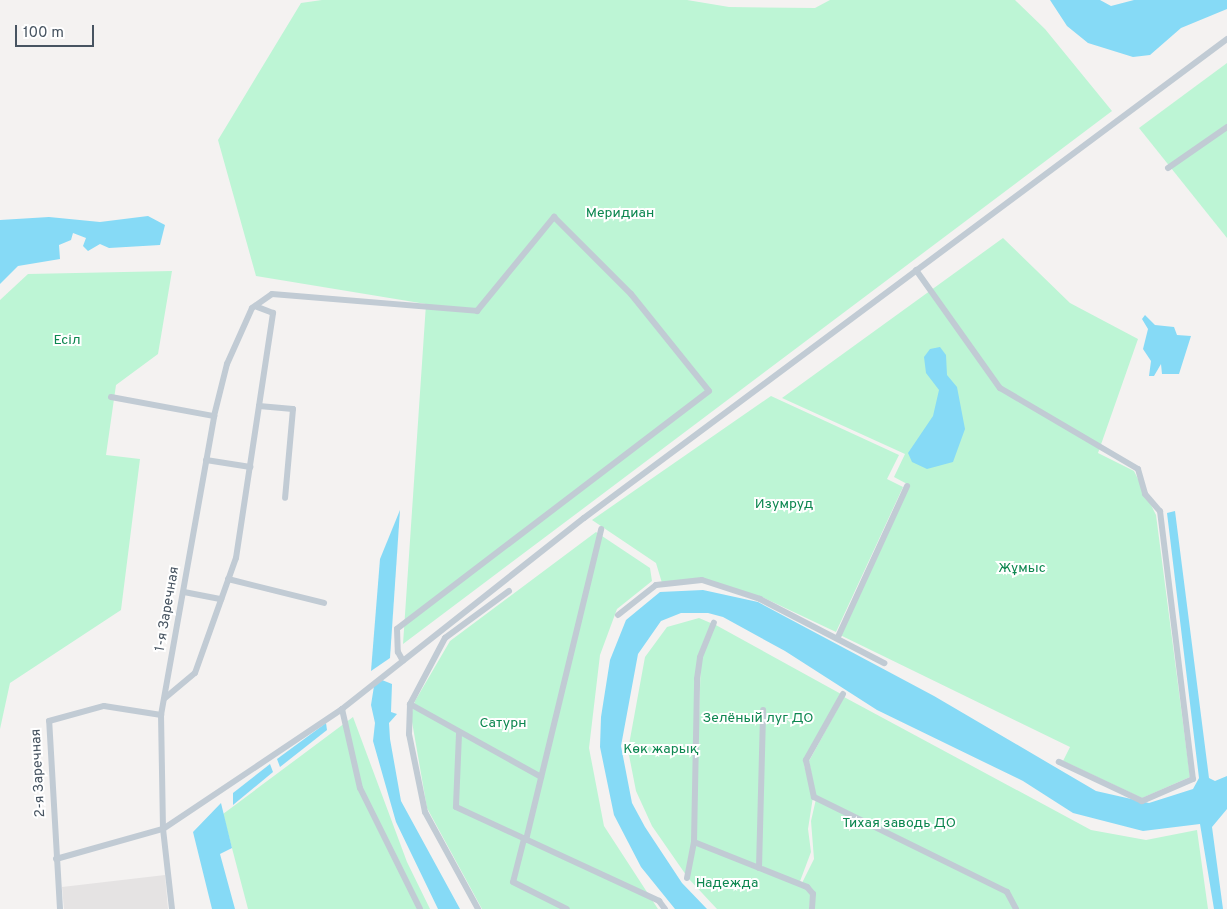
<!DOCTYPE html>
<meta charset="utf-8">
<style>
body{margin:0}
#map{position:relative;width:1227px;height:909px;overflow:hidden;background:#f4f2f1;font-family:Overpass,sans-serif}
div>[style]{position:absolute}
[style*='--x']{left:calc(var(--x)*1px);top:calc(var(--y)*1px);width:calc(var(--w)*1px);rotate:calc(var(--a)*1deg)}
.education>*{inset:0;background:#e5e3e3}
.green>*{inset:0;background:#bdf5d5}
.water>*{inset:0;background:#86daf6}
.minor>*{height:6px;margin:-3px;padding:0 3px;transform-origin:3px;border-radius:3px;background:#c1cbd4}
span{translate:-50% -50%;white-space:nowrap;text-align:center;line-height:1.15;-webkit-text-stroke:4px #fff;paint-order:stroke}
.park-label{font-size:14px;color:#0d8750}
.street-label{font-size:14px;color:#475461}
.scale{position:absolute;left:15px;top:25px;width:79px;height:22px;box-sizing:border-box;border:2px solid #475461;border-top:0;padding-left:6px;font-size:15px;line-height:18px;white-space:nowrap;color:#475461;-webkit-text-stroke:4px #fff;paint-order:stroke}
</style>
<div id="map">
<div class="education">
<div style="clip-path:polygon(165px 875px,168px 909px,64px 909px,62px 887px)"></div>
</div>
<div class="green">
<div style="clip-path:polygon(322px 0,687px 0,729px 7px,815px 8px,830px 0,1015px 0,1045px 29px,1112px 111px,403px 644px,426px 304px,256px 276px,218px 140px,301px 3px)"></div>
<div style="clip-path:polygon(1227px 63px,1227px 238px,1139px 128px)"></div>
<div style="clip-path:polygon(1003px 238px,1070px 303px,1138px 339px,1098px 453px,1134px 471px,1156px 515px,1190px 777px,1142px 798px,1063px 761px,1070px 747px,838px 634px,909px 485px,894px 477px,905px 454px,782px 398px)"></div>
<div style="clip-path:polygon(172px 271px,158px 354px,116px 385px,106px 455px,140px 459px,121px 610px,10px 683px,0 729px,0 300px,28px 274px)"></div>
<div style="clip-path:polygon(771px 396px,899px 455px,887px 479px,903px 487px,836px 632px,762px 597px,702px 578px,662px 583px,656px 563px,592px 520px)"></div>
<div style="clip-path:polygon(596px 532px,650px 568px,652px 581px,617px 609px,600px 655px,589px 748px,604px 826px,658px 909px,482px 909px,427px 808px,411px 716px,415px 701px,450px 641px)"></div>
<div style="clip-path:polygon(699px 618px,713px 624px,698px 657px,692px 842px,686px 875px,652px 826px,636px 791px,628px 750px,645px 657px,667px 627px)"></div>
<div style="clip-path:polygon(714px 624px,841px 694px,804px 765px,813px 797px,808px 829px,811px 852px,799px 884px,695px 842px,701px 657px)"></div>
<div style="clip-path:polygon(844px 697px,1091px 830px,1146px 840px,1197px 830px,1208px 909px,814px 909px,815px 893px,802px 883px,814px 859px,811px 821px,816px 799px,809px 761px)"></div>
<div style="clip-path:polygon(353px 717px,407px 862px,430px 909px,248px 909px,223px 814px)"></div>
<div style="clip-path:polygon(695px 844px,805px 888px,811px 894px,809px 909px,717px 909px,688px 878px)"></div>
</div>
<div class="water">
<div style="clip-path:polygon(1050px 0,1100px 0,1111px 6px,1134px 0,1227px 0,1227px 9px,1181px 28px,1150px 55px,1133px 57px,1088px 43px,1067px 26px)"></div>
<div style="clip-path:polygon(148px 216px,165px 225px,160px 245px,109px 248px,100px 244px,88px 251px,83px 246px,86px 238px,73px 233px,71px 240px,59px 245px,60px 259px,18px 266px,0 284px,0 220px,49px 217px,100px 222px)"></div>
<div style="clip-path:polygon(1145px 315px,1155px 325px,1174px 327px,1177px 335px,1191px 336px,1179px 374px,1162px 374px,1161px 364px,1154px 376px,1149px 376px,1151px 361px,1143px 349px,1148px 329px,1142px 319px)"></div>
<div style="clip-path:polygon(940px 347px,946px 355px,947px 375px,957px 387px,965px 429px,953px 462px,927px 469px,912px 462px,908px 453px,933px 416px,939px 390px,926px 373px,924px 357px,930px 349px)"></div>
<div style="clip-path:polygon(400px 510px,390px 658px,371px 671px,380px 559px)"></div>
<div style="clip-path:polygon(1175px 511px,1209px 778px,1215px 781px,1227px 776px,1227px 809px,1212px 827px,1223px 909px,1214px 909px,1200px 824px,1143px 831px,1073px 813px,1023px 781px,877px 710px,785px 651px,723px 617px,708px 613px,681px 613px,661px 621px,638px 654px,621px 746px,632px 803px,645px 827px,682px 883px,707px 909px,675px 909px,641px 867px,614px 815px,600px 747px,601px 717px,610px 660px,626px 620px,660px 592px,703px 590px,758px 602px,934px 696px,1096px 791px,1149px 803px,1193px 789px,1199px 778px,1167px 513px)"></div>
<div style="clip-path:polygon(382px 680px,392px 684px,391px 712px,397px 714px,389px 723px,390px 739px,401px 801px,460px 909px,438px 909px,396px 822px,373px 741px,375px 723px,371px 705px,374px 686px)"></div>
<div style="clip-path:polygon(326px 723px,327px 730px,280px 767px,277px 759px)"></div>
<div style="clip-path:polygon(270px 764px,273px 772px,233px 805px,233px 793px)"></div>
<div style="clip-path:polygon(221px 803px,232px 848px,220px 854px,235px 909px,212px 909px,193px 832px)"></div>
</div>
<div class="minor">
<div style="--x:1168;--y:168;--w:72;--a:-34.8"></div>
<div style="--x:916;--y:270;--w:145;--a:54.6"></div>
<div style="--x:1000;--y:388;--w:160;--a:30.4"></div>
<div style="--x:1138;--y:469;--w:26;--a:74"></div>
<div style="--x:1145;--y:494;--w:23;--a:49"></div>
<div style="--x:1160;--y:511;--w:270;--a:83"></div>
<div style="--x:1193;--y:779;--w:56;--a:156.7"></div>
<div style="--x:1142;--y:801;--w:92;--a:-154.8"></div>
<div style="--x:111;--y:397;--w:105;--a:10.5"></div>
<div style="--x:259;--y:406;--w:34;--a:5"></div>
<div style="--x:293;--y:409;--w:89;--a:95.1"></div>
<div style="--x:206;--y:460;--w:45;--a:9"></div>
<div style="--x:228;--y:579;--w:99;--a:14"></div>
<div style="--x:509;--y:591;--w:79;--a:143.7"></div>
<div style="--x:445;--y:638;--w:75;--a:117.9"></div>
<div style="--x:410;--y:704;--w:150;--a:29.1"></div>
<div style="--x:184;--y:592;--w:38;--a:11"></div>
<div style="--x:618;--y:615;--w:48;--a:-38.3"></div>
<div style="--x:656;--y:585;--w:46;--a:-6.2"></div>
<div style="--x:702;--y:580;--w:61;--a:18.1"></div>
<div style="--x:760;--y:599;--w:140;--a:27.3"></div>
<div style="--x:838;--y:637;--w:166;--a:-65.4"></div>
<div style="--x:843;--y:694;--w:76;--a:119.3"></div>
<div style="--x:806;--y:760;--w:38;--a:78"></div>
<div style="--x:814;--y:797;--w:215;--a:26.2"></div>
<div style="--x:1007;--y:892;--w:19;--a:62"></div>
<div style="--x:165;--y:698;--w:39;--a:-40"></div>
<div style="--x:195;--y:673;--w:122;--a:-70.4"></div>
<div style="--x:236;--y:558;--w:248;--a:-81.4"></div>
<div style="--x:273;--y:313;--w:17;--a:-159"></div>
<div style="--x:410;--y:705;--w:29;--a:92"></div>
<div style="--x:409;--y:734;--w:80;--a:78.4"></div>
<div style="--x:425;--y:812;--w:111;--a:61.3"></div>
<div style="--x:342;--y:709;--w:81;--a:77.2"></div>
<div style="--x:360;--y:788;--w:135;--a:63.6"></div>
<div style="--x:459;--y:734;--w:73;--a:92.4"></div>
<div style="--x:456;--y:807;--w:224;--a:24.8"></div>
<div style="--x:659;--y:901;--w:10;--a:53"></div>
<div style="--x:524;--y:839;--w:44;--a:104.3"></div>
<div style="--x:513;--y:882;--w:60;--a:26.6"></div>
<div style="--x:526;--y:840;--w:320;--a:-76.4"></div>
<div style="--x:694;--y:842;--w:122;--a:21.7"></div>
<div style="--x:807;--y:887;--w:9;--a:49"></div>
<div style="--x:813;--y:894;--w:15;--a:94"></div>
<div style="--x:56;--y:859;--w:111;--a:-15.7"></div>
<div style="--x:163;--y:829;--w:216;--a:-33.8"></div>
<div style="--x:342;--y:709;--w:308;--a:-38.3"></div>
<div style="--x:584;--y:518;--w:802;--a:-36.68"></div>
<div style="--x:759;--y:868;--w:158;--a:-88.5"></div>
<div style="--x:687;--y:878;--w:37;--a:-79"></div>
<div style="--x:694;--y:842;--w:163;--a:-88.9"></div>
<div style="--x:697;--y:679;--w:22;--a:-82"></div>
<div style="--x:700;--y:657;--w:37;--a:-68"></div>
<div style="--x:60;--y:909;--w:188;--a:-93.3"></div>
<div style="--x:49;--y:721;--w:57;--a:-15.3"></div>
<div style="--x:104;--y:706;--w:58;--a:9"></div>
<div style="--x:172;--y:909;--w:81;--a:-96.4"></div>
<div style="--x:163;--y:829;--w:114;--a:-91"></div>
<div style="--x:161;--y:715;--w:304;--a:-79.9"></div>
<div style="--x:214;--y:416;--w:54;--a:-76"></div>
<div style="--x:227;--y:364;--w:61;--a:-65.9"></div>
<div style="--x:252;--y:308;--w:24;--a:-35"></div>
<div style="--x:272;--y:294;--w:206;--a:4.7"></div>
<div style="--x:477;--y:311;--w:122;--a:-50.7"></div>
<div style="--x:554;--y:217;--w:109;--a:45"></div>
<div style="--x:631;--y:294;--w:124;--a:51.2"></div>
<div style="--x:709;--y:391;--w:392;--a:142.7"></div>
<div style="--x:397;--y:629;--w:23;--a:88"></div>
<div style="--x:398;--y:652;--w:10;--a:61"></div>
</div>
<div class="park-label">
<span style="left:620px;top:214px">Меридиан</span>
<span style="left:67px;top:341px">Есіл</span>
<span style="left:784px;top:505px">Изумруд</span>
<span style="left:1022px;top:569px">Жұмыс</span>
<span style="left:758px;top:719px">Зелёный луг ДО</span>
<span style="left:503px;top:724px">Сатурн</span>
<span style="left:661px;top:750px">Көк жарық</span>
<span style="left:899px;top:824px">Тихая заводь ДО</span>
<span style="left:727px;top:884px">Надежда</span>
</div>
<div class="street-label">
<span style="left:168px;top:609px;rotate:-80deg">1-я Заречная</span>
<span style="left:39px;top:773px;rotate:-93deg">2-я Заречная</span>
</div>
<div class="scale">100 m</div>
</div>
